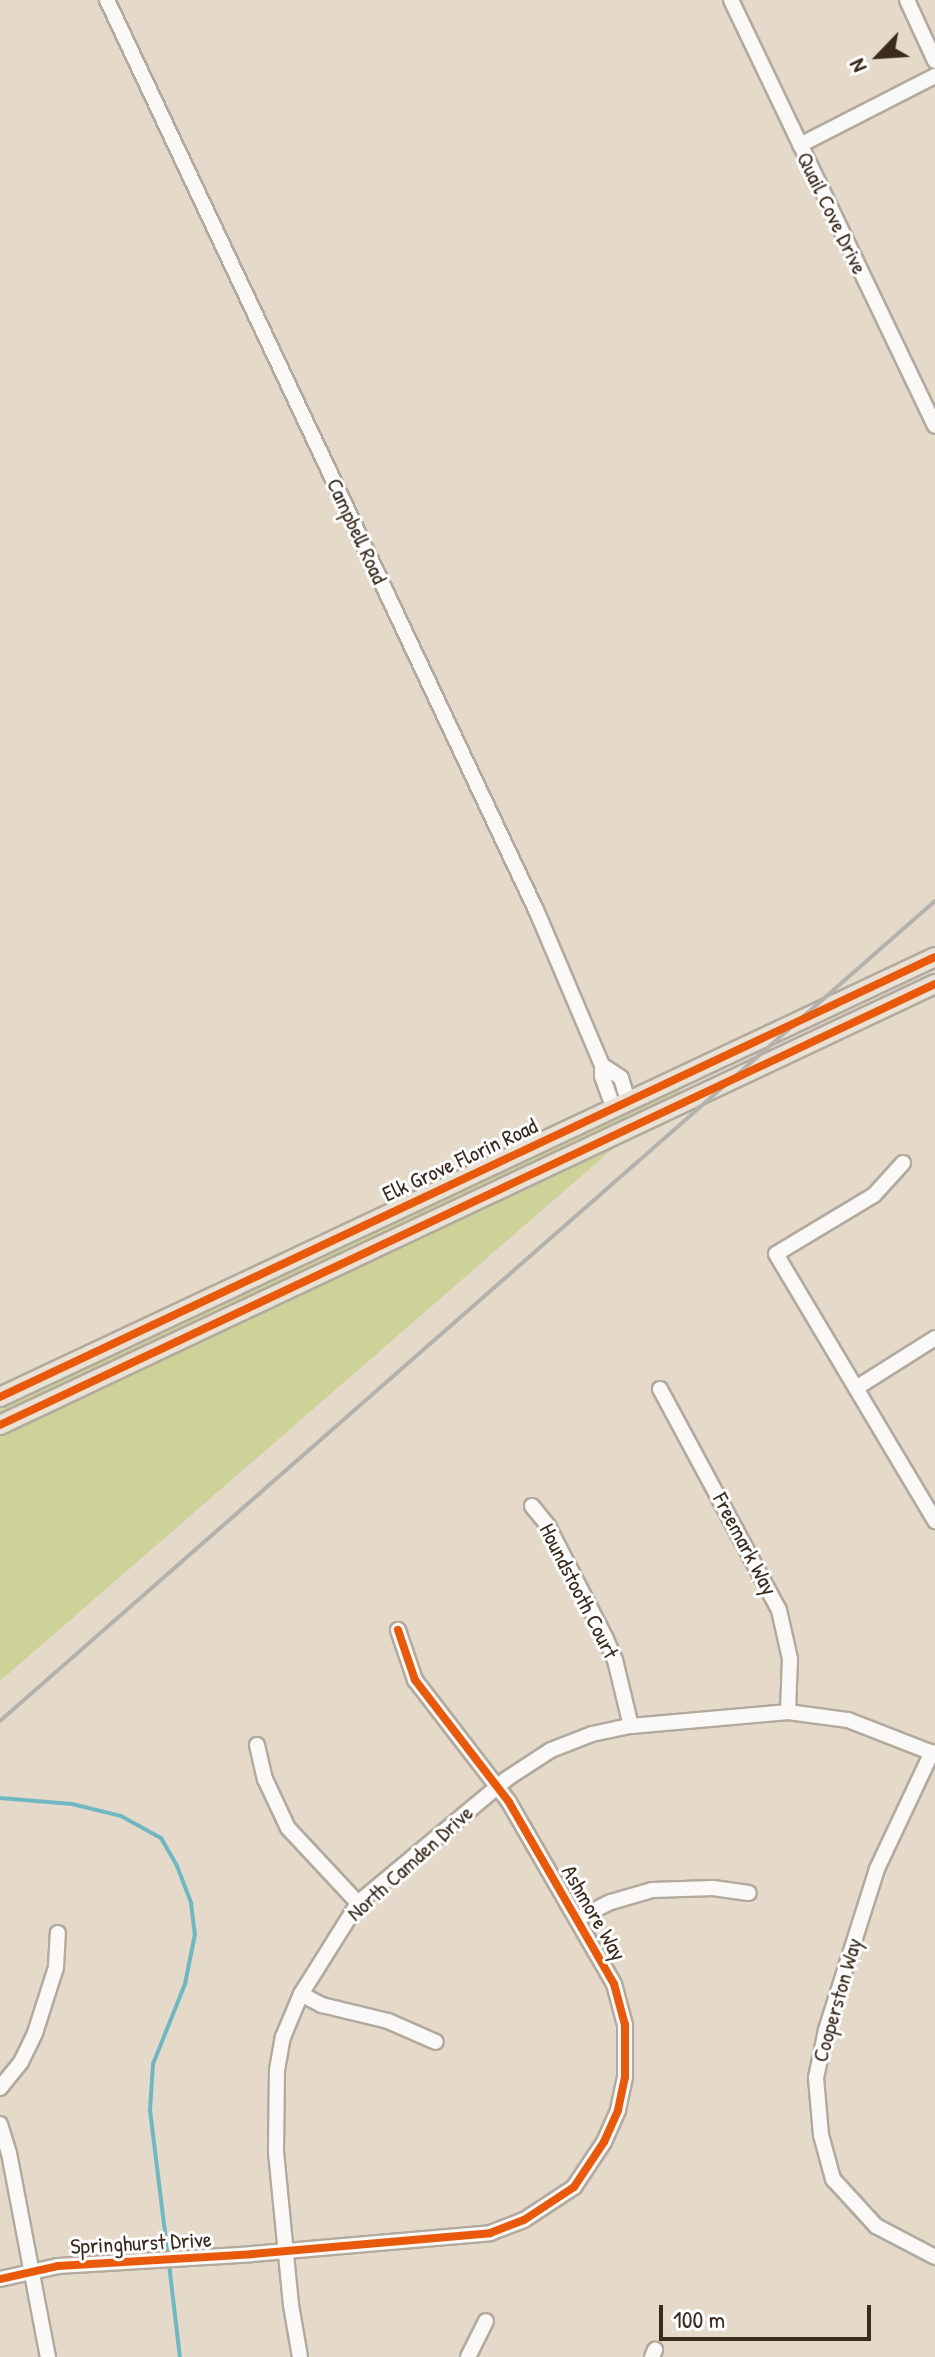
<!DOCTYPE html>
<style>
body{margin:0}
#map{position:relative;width:935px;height:2357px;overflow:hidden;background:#e5dac9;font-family:"Patrick Hand",sans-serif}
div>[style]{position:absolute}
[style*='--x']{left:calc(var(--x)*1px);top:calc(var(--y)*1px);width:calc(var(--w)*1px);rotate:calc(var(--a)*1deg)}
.green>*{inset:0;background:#ccd298}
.stream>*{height:4px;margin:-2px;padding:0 2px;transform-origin:2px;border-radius:2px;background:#6fb8c1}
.roads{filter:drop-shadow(2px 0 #b2aa9e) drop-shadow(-2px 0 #b2aa9e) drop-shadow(0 2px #b2aa9e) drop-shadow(0 -2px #b2aa9e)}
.minor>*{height:14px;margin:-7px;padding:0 7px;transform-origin:7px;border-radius:7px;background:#fbf9f7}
.major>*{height:18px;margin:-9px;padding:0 9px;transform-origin:9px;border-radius:9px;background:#eae1d5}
.rail>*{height:4px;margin:-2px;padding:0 2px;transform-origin:2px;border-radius:2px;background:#b5b2ae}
.cycleway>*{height:8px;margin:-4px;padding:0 4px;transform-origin:4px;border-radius:4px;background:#e8590c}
span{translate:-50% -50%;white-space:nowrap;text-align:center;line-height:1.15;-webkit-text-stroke:6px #fff;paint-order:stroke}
.street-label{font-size:22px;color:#3b2a1e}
.north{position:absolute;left:839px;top:16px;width:80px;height:80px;-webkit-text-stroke:6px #fff;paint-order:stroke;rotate:245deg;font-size:22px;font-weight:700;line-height:32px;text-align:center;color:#3b2a1e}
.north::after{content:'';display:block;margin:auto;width:28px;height:36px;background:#3b2a1e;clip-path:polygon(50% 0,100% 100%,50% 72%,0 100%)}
.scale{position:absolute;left:659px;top:2305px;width:212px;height:36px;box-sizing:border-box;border:4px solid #3b2a1e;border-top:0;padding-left:10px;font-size:24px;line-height:28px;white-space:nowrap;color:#3b2a1e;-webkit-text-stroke:6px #fff;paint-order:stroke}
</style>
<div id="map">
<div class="green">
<div style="clip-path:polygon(738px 1040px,0 1681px,0 1390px)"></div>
</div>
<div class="stream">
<div style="--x:0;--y:1798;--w:72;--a:4.8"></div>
<div style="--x:72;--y:1804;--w:50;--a:13.8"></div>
<div style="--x:121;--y:1816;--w:46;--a:28.8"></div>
<div style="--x:161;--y:1838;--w:32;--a:60"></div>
<div style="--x:177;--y:1866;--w:40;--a:69"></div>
<div style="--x:191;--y:1903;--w:31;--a:83"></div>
<div style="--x:195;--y:1934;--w:51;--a:101.3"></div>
<div style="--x:185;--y:1984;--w:86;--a:111.8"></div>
<div style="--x:153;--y:2064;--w:46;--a:93.7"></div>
<div style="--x:150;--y:2110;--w:147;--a:83"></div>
<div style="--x:169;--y:2264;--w:94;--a:83.3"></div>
</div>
<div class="roads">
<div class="minor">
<div style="--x:107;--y:0;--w:1008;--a:64.76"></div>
<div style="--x:537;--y:912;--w:166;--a:67"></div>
<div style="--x:602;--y:1065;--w:11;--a:90"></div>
<div style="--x:602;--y:1076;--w:33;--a:70"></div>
<div style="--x:731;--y:0;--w:472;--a:64.4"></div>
<div style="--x:907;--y:0;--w:67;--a:65.3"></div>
<div style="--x:800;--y:145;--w:152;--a:-27.1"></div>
<div style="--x:602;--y:1065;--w:23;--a:34"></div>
<div style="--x:621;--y:1078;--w:24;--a:73"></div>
<div style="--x:903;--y:1163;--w:43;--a:132.2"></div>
<div style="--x:874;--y:1195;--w:114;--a:149"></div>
<div style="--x:776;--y:1254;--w:311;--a:59.2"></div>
<div style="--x:856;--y:1388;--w:93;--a:-32.3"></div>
<div style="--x:660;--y:1389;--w:251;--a:61.7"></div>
<div style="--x:779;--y:1610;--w:50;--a:77.3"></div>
<div style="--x:790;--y:1659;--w:53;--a:92.2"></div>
<div style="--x:532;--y:1506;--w:26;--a:51"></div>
<div style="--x:548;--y:1526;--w:127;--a:62.8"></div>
<div style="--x:606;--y:1639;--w:23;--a:67"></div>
<div style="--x:615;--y:1660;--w:68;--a:76.4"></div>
<div style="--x:257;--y:1745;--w:35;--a:77"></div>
<div style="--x:265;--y:1779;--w:54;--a:64.9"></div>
<div style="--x:288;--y:1828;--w:103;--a:47"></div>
<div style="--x:932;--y:1752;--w:129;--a:115.2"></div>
<div style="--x:877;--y:1869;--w:169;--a:107.6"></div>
<div style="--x:826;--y:2030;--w:49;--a:101.8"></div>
<div style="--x:816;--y:2078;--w:57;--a:85"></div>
<div style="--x:821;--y:2135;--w:46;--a:74.7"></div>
<div style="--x:833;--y:2179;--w:64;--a:47.5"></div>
<div style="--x:876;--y:2226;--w:67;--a:27.7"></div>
<div style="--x:577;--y:1919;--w:38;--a:-27"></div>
<div style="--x:611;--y:1902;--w:43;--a:-16.3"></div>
<div style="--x:652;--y:1890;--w:61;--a:-1.9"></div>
<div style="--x:713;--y:1888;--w:36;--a:8"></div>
<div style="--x:301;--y:1994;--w:24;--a:28"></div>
<div style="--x:322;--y:2005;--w:68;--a:13.6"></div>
<div style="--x:388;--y:2021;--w:52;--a:23.6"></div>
<div style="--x:0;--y:2088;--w:33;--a:-51"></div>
<div style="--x:21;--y:2062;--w:32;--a:-64"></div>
<div style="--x:35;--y:2033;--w:69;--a:-72.3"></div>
<div style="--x:56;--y:1967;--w:34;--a:-87"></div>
<div style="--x:0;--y:2124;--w:30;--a:73"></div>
<div style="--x:9;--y:2153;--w:208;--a:79.2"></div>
<div style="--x:0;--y:2279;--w:59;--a:-12.6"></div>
<div style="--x:58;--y:2266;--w:194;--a:-3.5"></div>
<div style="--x:252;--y:2254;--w:239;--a:-5"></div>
<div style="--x:490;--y:2233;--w:36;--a:-21"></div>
<div style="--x:524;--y:2220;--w:60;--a:-33.4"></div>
<div style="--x:574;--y:2187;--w:54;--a:-56.3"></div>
<div style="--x:604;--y:2142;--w:35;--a:-66"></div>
<div style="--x:618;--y:2110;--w:34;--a:-78"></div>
<div style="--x:625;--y:2077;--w:52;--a:-90"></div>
<div style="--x:625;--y:2025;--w:42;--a:-105"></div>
<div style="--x:614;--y:1984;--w:210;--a:-120"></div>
<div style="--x:509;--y:1802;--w:154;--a:-127.6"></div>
<div style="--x:415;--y:1680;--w:53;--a:-108.8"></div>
<div style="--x:300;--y:2357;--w:53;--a:-99.8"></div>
<div style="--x:291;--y:2305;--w:155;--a:-95.6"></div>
<div style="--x:276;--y:2151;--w:81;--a:-89.3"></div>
<div style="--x:277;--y:2070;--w:34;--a:-80"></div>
<div style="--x:283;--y:2037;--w:47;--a:-67.3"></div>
<div style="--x:301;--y:1994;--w:107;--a:-57.9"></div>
<div style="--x:358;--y:1903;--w:195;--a:-39.8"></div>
<div style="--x:508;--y:1778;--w:51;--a:-33.1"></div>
<div style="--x:551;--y:1750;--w:44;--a:-21.3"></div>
<div style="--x:592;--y:1734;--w:40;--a:-12"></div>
<div style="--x:631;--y:1726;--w:158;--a:-5.1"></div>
<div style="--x:788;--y:1712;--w:61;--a:7.6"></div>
<div style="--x:848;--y:1720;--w:93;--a:21.3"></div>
<div style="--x:468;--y:2357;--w:40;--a:-63.4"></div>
<div style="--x:652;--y:2357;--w:8;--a:-67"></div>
</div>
<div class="major">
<div style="--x:0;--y:1397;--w:1033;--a:-25.2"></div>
<div style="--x:0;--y:1425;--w:1034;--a:-25.25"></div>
</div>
</div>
<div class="rail">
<div style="--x:0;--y:1721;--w:1244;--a:-41.25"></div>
</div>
<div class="cycleway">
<div style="--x:0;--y:1397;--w:1033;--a:-25.2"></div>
<div style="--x:0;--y:1425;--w:1034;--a:-25.25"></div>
<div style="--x:0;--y:2279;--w:59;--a:-12.6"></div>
<div style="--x:58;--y:2266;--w:194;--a:-3.5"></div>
<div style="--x:252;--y:2254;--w:239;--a:-5"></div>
<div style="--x:490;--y:2233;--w:36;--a:-21"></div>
<div style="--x:524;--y:2220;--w:60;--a:-33.4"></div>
<div style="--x:574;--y:2187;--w:54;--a:-56.3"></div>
<div style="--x:604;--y:2142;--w:35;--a:-66"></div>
<div style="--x:618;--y:2110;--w:34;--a:-78"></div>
<div style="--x:625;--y:2077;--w:52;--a:-90"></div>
<div style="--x:625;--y:2025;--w:42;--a:-105"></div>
<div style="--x:614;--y:1984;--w:210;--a:-120"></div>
<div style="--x:509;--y:1802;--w:154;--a:-127.6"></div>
<div style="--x:415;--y:1680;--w:53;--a:-108.8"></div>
</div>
<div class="street-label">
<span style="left:832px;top:213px;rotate:64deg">Quail Cove Drive</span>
<span style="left:357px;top:531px;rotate:65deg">Campbell Road</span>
<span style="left:460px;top:1160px;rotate:-25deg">Elk Grove Florin Road</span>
<span style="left:745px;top:1544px;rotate:62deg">Freemark Way</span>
<span style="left:579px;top:1591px;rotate:63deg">Houndstooth Court</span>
<span style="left:410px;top:1863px;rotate:-42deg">North Camden Drive</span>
<span style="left:594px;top:1913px;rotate:60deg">Ashmore Way</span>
<span style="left:837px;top:2000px;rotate:-74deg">Cooperston Way</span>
<span style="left:141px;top:2243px;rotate:-3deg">Springhurst Drive</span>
</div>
<div class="north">N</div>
<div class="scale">100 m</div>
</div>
